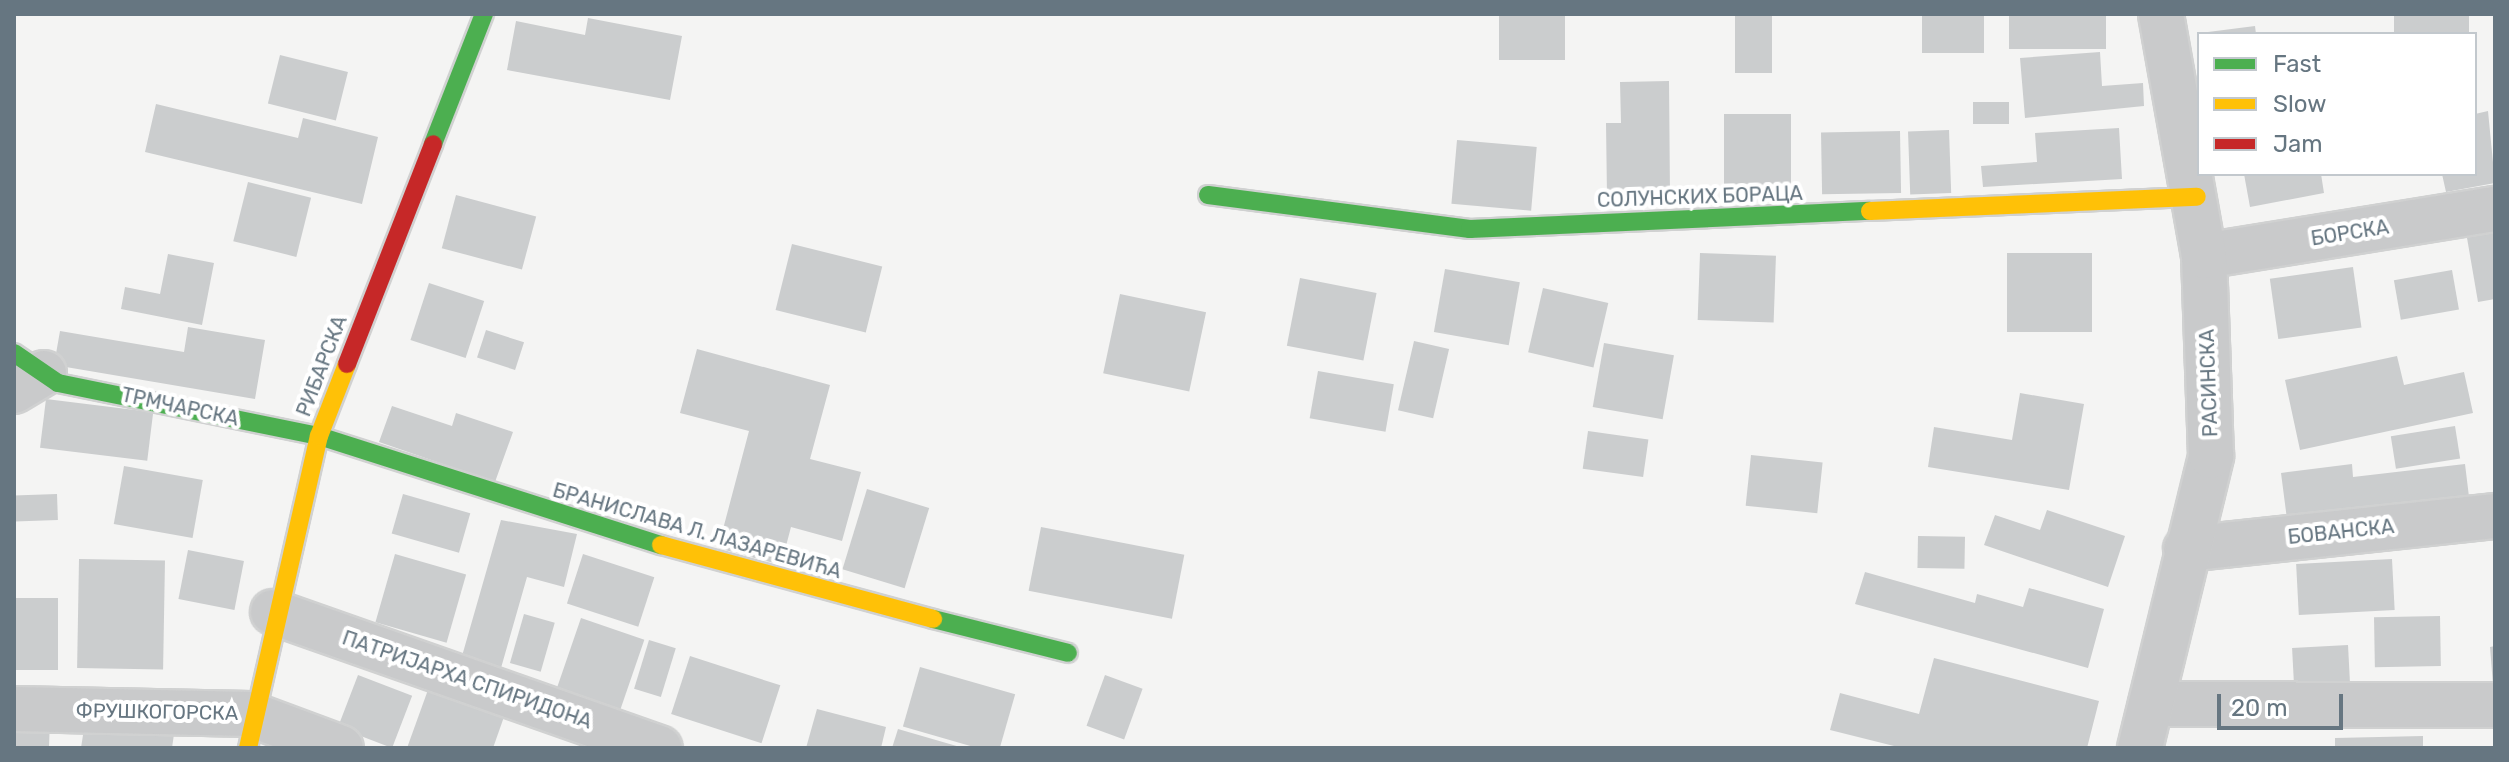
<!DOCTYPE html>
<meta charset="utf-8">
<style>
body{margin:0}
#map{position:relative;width:2509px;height:762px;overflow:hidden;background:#f4f4f3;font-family:Rubik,sans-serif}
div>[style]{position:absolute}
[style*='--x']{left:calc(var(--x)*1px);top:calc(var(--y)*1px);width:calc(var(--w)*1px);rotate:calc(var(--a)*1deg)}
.building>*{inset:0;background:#cbcdce;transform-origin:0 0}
.roads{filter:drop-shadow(2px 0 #d0d1d1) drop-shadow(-2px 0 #d0d1d1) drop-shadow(0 2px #d0d1d1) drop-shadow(0 -2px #d0d1d1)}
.street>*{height:44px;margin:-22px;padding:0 22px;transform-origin:22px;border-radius:22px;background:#c9cacb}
.fast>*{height:18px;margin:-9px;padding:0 9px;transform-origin:9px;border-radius:9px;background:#4caf50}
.slow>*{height:18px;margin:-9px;padding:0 9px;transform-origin:9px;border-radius:9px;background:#ffc107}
.jam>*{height:18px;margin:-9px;padding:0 9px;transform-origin:9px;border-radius:9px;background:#c62828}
span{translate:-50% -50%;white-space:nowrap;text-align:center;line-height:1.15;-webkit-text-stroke:8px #fff;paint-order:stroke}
.street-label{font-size:20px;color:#667681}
.frame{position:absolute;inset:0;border:16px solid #667681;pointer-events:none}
.legend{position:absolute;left:2197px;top:32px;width:280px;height:144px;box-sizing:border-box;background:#fff;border:2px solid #c2c8cd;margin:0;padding:10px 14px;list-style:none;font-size:24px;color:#667681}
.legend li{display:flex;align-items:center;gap:16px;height:40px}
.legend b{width:40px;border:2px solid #c2c8cd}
.scale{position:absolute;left:2217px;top:694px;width:126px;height:36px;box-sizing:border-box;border:4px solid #667681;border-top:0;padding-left:10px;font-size:24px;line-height:28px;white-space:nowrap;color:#667681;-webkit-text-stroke:6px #fff;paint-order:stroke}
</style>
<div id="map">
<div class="building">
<div style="left:1499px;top:14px;width:66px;height:46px"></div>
<div style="left:1735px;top:14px;width:37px;height:59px"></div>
<div style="left:1922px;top:14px;width:62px;height:39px"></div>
<div style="left:2009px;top:14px;width:97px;height:35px"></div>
<div style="left:2394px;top:14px;width:75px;height:20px"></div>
<div style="clip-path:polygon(588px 18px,682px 36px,670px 100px,507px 70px,516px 21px,585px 35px)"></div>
<div style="clip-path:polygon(2255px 26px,2256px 34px,2208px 34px,2208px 32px)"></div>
<div style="clip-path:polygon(2100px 52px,2102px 86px,2143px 83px,2144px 106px,2025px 118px,2020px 58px)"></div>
<div style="left:280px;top:55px;width:70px;height:50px;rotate:14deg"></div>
<div style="clip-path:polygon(1669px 81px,1670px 196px,1607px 197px,1606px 123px,1621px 123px,1620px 82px)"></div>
<div style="left:1973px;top:102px;width:36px;height:22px"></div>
<div style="clip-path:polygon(156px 104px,298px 138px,303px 118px,378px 137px,362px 204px,145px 152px)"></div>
<div style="clip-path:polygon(2488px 111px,2495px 183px,2446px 192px,2442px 174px,2475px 174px,2475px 114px)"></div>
<div style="left:1724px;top:114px;width:67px;height:79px"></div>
<div style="clip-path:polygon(2119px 128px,2122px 179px,1983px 187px,1981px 166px,2037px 162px,2035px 133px)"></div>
<div style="left:1949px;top:130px;width:63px;height:41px;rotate:88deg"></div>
<div style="left:1900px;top:131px;width:62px;height:79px;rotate:89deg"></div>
<div style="left:1457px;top:140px;width:80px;height:64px;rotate:5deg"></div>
<div style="clip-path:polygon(2244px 174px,2321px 174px,2324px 193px,2250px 207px)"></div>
<div style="left:248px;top:182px;width:65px;height:61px;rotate:14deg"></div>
<div style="left:456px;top:195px;width:83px;height:55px;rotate:15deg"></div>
<div style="clip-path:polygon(2495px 227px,2495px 299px,2478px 302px,2466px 232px)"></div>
<div style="left:792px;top:244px;width:93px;height:68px;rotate:14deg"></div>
<div style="left:1700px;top:253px;width:76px;height:67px;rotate:2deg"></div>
<div style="left:2007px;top:253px;width:85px;height:79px"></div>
<div style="clip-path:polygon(168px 254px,214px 263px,202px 325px,121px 309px,125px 287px,160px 294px)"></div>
<div style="left:2353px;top:267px;width:61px;height:84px;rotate:82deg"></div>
<div style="left:1445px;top:269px;width:76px;height:64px;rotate:10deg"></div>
<div style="left:2452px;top:270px;width:40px;height:59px;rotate:80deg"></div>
<div style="left:1300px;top:278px;width:78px;height:69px;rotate:11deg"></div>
<div style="left:429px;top:283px;width:58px;height:60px;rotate:18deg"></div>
<div style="left:1543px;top:288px;width:67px;height:66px;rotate:13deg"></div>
<div style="left:1120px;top:294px;width:88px;height:81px;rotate:12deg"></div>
<div style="clip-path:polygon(188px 327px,265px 340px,255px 399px,54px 365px,60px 331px,184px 352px)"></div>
<div style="left:486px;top:330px;width:40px;height:29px;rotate:18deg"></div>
<div style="left:1414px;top:341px;width:36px;height:71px;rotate:13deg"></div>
<div style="left:1604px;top:343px;width:71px;height:65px;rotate:10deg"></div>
<div style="clip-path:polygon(697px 349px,830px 385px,810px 459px,861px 472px,842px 541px,791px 527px,781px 565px,718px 548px,749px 431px,680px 413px)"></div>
<div style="clip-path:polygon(2397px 356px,2404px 385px,2464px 372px,2473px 413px,2300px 450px,2285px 380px)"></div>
<div style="left:1318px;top:371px;width:77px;height:48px;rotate:10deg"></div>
<div style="clip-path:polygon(2020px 393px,2084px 404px,2069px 490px,1928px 467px,1934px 427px,2012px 440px)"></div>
<div style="left:46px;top:399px;width:108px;height:49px;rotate:7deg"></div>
<div style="clip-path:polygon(392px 406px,452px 426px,456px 413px,513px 432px,495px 482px,379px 442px)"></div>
<div style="left:2455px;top:426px;width:33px;height:65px;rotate:81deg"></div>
<div style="left:1588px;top:431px;width:61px;height:38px;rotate:8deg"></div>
<div style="left:1751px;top:455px;width:72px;height:51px;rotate:6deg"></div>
<div style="clip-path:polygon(2352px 464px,2353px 477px,2465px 464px,2470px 505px,2288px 527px,2281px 473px)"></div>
<div style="left:124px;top:466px;width:80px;height:59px;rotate:10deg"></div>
<div style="left:867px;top:489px;width:65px;height:84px;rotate:17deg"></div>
<div style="left:57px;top:494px;width:26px;height:43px;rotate:88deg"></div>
<div style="left:403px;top:494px;width:70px;height:41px;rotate:16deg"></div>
<div style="clip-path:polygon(2047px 510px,2125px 536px,2108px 587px,1984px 545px,1995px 515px,2040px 530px)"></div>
<div style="clip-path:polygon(501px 520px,577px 534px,564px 587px,527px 577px,499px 675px,460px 663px)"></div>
<div style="left:1041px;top:527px;width:146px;height:65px;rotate:11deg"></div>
<div style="left:1918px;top:536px;width:47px;height:32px;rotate:1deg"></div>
<div style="left:188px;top:550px;width:57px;height:50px;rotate:11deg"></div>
<div style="left:395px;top:554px;width:74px;height:71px;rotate:16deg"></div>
<div style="left:583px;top:554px;width:75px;height:52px;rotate:18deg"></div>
<div style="left:79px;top:559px;width:86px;height:109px;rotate:1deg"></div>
<div style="left:2392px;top:559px;width:51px;height:96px;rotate:87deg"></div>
<div style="clip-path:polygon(1865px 572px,1975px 603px,1977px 594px,2023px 607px,2029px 588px,2104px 609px,2088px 668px,1855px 604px)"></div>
<div style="left:14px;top:598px;width:44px;height:72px"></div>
<div style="left:524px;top:614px;width:32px;height:51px;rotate:16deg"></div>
<div style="left:2440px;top:616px;width:50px;height:66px;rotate:89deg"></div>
<div style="left:581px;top:618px;width:67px;height:80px;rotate:19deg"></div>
<div style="left:649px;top:640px;width:28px;height:51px;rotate:17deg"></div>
<div style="left:2348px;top:645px;width:44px;height:56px;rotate:87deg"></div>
<div style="clip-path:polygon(2495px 646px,2495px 685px,2493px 685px,2490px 647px)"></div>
<div style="left:690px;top:656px;width:95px;height:61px;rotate:18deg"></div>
<div style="clip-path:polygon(1934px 658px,2099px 701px,2087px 748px,1902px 748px,1830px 730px,1840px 693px,1919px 714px)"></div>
<div style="left:920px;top:667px;width:99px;height:62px;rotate:16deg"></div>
<div style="left:358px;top:675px;width:58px;height:56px;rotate:21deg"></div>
<div style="left:1105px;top:675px;width:40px;height:54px;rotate:20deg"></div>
<div style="clip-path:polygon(429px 687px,505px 714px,493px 748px,407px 748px)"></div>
<div style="clip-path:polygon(817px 709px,886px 727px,881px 748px,806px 748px)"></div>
<div style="left:14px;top:718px;width:36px;height:30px;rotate:2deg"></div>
<div style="clip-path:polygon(85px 722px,174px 734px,172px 748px,81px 748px)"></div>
<div style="clip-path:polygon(898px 729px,960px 747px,960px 748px,892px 748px)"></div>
<div style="clip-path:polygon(2423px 736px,2423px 748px,2335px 748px,2335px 738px)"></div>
</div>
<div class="roads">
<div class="street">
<div style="--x:2204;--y:256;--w:295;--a:-9.2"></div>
<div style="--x:14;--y:391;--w:35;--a:-31"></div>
<div style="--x:2186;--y:549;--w:311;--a:-6.1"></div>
<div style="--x:273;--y:612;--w:410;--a:19.4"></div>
<div style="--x:2151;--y:704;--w:344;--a:0.2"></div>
<div style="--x:14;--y:709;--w:236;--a:1.2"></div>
<div style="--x:250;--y:714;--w:97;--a:20.5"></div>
<div style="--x:2140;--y:748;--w:301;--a:-76.3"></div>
<div style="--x:2211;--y:456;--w:200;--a:-92"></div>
<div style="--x:2204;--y:256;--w:246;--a:-100.1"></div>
</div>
<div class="fast">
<div style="--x:433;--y:144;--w:140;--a:-68.6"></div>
<div style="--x:1208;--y:195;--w:264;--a:7.4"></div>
<div style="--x:1470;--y:229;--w:400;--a:-2.6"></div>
<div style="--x:14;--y:353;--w:53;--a:34.3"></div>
<div style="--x:58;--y:383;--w:266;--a:11.5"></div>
<div style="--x:319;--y:436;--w:359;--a:17.7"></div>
<div style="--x:933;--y:619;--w:139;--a:14.1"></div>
</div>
<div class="slow">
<div style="--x:1870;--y:211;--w:327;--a:-2.5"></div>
<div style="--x:661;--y:545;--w:282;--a:15.2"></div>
<div style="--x:248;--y:748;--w:320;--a:-77.2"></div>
<div style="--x:319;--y:436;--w:77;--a:-68.7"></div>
</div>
<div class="jam">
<div style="--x:347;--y:364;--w:236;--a:-68.6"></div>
</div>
</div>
<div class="street-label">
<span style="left:1700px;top:197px;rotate:-2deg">СОЛУНСКИХ БОРАЦА</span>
<span style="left:2350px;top:233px;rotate:-9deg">БОРСКА</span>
<span style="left:322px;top:366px;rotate:-69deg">РИБАРСКА</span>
<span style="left:2209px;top:383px;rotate:-92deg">РАСИНСКА</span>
<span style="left:180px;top:407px;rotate:12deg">ТРМЧАРСКА</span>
<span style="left:697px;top:531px;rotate:16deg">БРАНИСЛАВА Л. ЛАЗАРЕВИЋА</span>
<span style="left:2341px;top:532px;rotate:-6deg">БОВАНСКА</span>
<span style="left:467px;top:680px;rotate:19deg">ПАТРИЈАРХА СПИРИДОНА</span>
<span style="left:157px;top:712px;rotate:1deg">ФРУШКОГОРСКА</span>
</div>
<div class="frame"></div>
<ul class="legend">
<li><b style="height:10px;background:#4caf50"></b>Fast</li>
<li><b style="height:10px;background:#ffc107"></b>Slow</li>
<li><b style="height:10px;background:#c62828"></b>Jam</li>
</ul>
<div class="scale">20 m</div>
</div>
